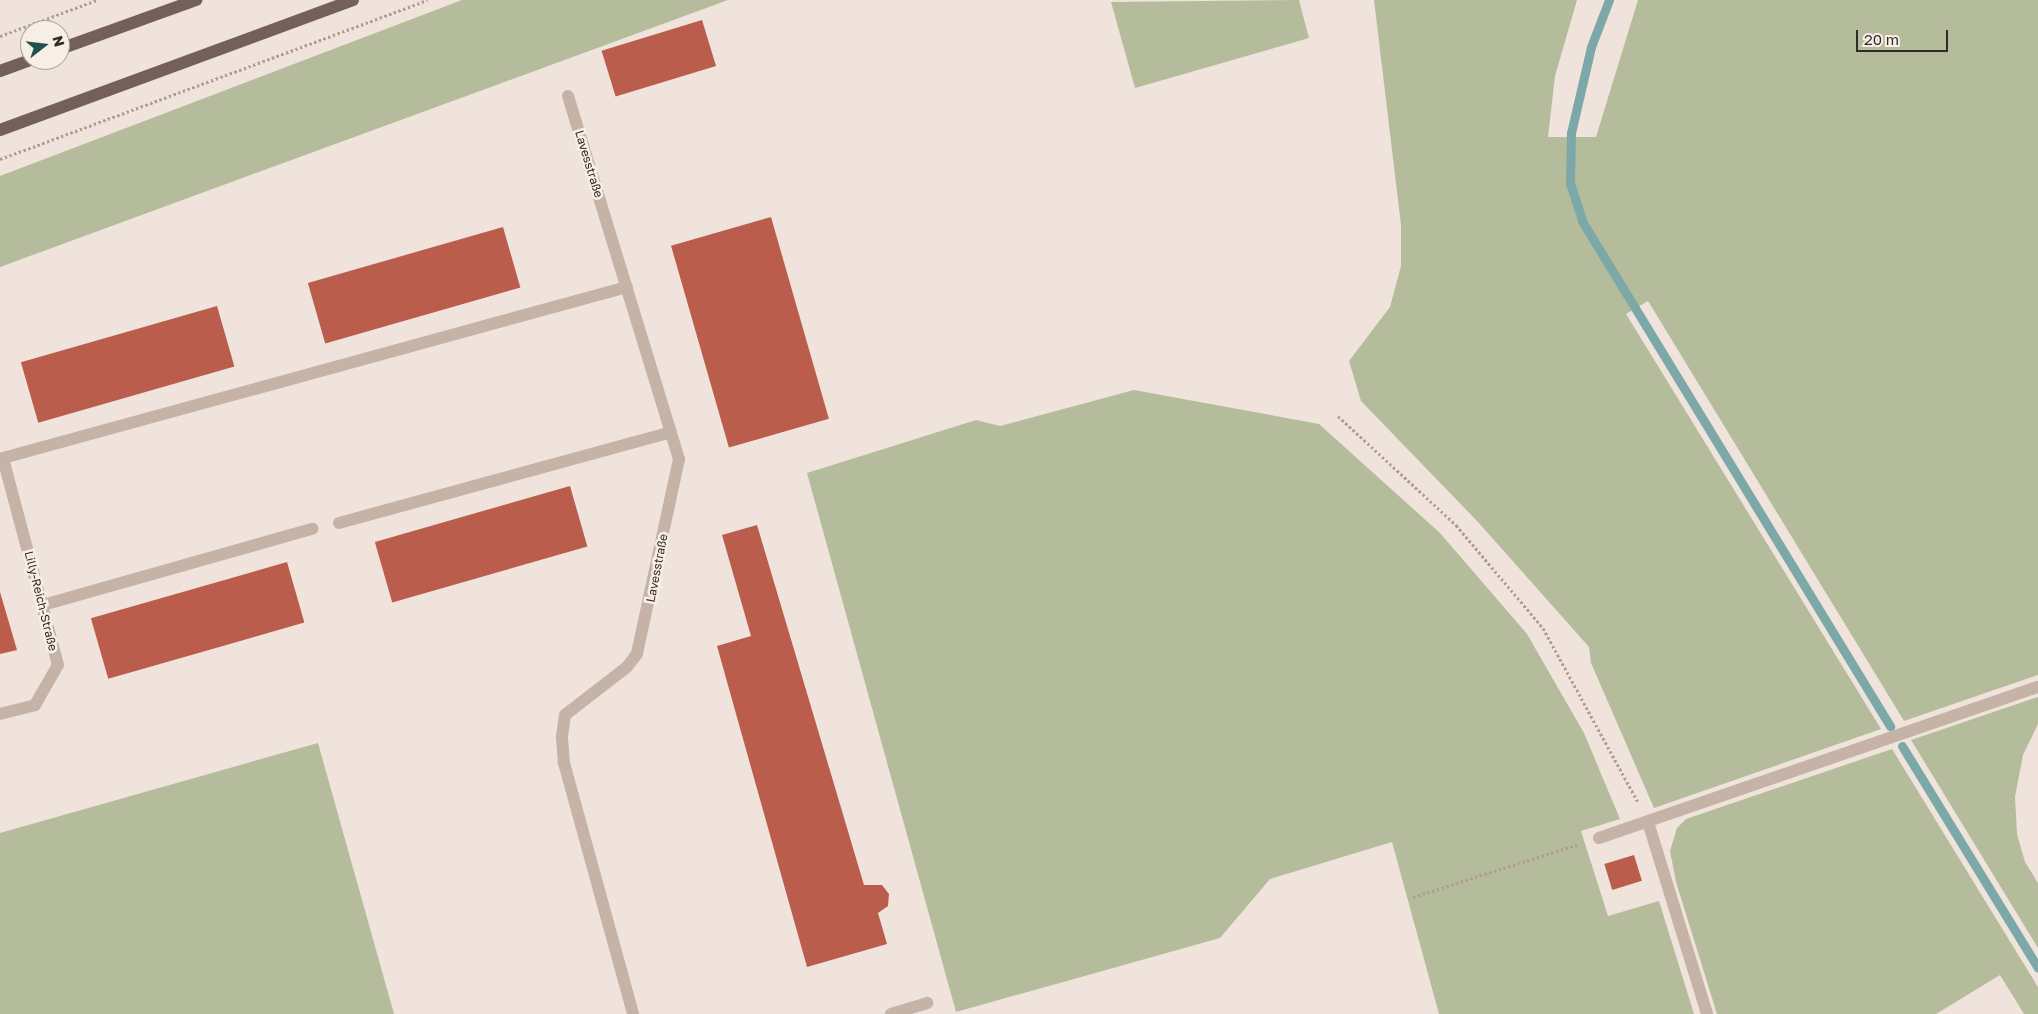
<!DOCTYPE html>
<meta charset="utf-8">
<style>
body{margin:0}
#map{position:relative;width:2038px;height:1014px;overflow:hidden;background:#efe3db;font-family:"Golos Text",sans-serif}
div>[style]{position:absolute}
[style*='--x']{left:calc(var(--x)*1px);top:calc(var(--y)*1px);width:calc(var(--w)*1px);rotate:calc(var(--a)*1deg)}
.green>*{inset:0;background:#b5bc9c}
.stream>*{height:9px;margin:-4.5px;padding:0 4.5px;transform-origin:4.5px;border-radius:4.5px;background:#7ca9a7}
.building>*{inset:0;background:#ba5d4d;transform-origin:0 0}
.path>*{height:3px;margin-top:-1.5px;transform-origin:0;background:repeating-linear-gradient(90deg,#b19d92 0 2.5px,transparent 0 5px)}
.minor>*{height:12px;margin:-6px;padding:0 6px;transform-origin:6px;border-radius:6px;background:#c6b3a8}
.major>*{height:12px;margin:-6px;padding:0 6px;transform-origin:6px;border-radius:6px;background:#74605a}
span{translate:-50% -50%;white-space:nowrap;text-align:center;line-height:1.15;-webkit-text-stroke:5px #f7eee6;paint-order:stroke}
.street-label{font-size:12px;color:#332a27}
.north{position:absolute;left:20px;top:20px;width:50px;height:50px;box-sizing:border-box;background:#f7eee6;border:1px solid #a9a09a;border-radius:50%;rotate:74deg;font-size:14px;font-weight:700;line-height:20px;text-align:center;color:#332a27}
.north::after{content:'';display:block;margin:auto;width:18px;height:22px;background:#21514f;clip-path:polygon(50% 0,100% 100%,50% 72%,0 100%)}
.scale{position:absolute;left:1856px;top:30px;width:92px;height:22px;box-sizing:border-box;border:2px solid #332a27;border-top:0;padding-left:6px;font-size:15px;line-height:18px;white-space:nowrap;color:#332a27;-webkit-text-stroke:4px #f7eee6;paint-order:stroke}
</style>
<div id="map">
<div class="green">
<div style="clip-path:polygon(462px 0,728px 0,0 267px,0 176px)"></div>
<div style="clip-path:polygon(1299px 0,1309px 38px,1135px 88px,1111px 2px)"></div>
<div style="clip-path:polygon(1374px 0,1577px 0,1555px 76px,1548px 137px,1596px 137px,1638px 0,2038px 0,2038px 675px,1904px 721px,1648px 301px,1626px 314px,1881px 729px,1654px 808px,1591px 663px,1589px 647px,1478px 522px,1361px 401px,1349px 361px,1390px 307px,1401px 266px,1401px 225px)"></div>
<div style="clip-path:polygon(1134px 390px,1319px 424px,1440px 533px,1527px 634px,1584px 733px,1620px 819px,1581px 831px,1608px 916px,1659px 901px,1694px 1014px,1439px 1014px,1392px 842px,1270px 879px,1220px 938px,956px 1012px,807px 473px,976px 420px,1000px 426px)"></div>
<div style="clip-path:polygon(2038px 697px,2038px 724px,2023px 755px,2015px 797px,2017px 834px,2025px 862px,2038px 883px,2038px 948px,1911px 740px)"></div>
<div style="clip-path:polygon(318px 743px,394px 1014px,0 1014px,0 833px)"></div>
<div style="clip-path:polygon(1892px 749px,2038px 987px,2038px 1014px,2024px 1014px,2000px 975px,1936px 1014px,1717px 1014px,1676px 882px,1670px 851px,1677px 828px,1686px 819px)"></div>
</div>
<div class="stream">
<div style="--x:1609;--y:0;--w:50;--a:111"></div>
<div style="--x:1591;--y:47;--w:88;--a:103.1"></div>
<div style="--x:1571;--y:133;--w:50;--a:91.1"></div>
<div style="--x:1570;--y:183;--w:40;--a:72"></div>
<div style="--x:1582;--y:221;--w:592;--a:58.62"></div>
<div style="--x:1902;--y:746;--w:260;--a:58.5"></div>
</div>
<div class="building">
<div style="left:702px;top:20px;width:48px;height:105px;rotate:73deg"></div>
<div style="left:771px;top:217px;width:210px;height:104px;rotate:74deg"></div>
<div style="left:503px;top:227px;width:63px;height:203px;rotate:74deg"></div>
<div style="left:217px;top:306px;width:63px;height:204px;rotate:74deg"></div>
<div style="left:570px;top:486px;width:63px;height:203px;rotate:74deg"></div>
<div style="clip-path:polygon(757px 525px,864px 885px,882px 885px,889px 894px,888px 906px,878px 913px,887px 944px,807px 967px,717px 646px,751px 636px,722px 535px)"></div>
<div style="left:287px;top:562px;width:63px;height:204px;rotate:74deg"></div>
<div style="clip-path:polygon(0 592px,17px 650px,0 654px)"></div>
<div style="left:1634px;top:855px;width:27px;height:31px;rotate:73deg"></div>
</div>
<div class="path">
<div style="--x:0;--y:36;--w:103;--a:-20.4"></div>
<div style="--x:0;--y:159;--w:456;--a:-20.4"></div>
<div style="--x:1338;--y:416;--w:161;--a:42.7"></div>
<div style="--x:1456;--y:525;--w:135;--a:49.8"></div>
<div style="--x:1543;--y:628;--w:198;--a:61.4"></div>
<div style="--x:1413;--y:897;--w:174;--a:-17.7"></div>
</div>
<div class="minor">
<div style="--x:568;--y:96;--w:380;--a:73"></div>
<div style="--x:679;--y:459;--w:199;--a:102.2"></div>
<div style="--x:637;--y:654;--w:16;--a:128"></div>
<div style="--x:627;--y:667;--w:78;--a:142.3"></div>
<div style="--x:565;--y:715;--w:22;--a:98"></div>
<div style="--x:562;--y:737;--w:26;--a:86"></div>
<div style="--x:564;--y:763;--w:260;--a:74.6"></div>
<div style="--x:339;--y:523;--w:344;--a:-15.3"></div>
<div style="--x:43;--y:605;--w:280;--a:-15.8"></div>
<div style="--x:0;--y:714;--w:36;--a:-14"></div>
<div style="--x:35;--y:705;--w:46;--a:-60.1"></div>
<div style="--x:58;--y:665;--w:214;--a:-104.9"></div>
<div style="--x:3;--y:458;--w:647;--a:-15.33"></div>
<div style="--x:1648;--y:822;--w:201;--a:72.9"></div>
<div style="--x:1599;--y:838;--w:464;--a:-19"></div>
<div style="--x:891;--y:1014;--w:38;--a:-17"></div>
</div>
<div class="major">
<div style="--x:60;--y:49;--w:145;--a:-19.8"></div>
<div style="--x:0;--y:71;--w:32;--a:-20"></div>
<div style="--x:0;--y:130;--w:376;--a:-20.2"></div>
</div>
<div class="street-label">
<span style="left:589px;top:164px;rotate:73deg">Lavesstraße</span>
<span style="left:657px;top:568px;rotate:-79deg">Lavesstraße</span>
<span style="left:41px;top:601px;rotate:76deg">Lilly-Reich-Straße</span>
</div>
<div class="north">N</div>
<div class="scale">20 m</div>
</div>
